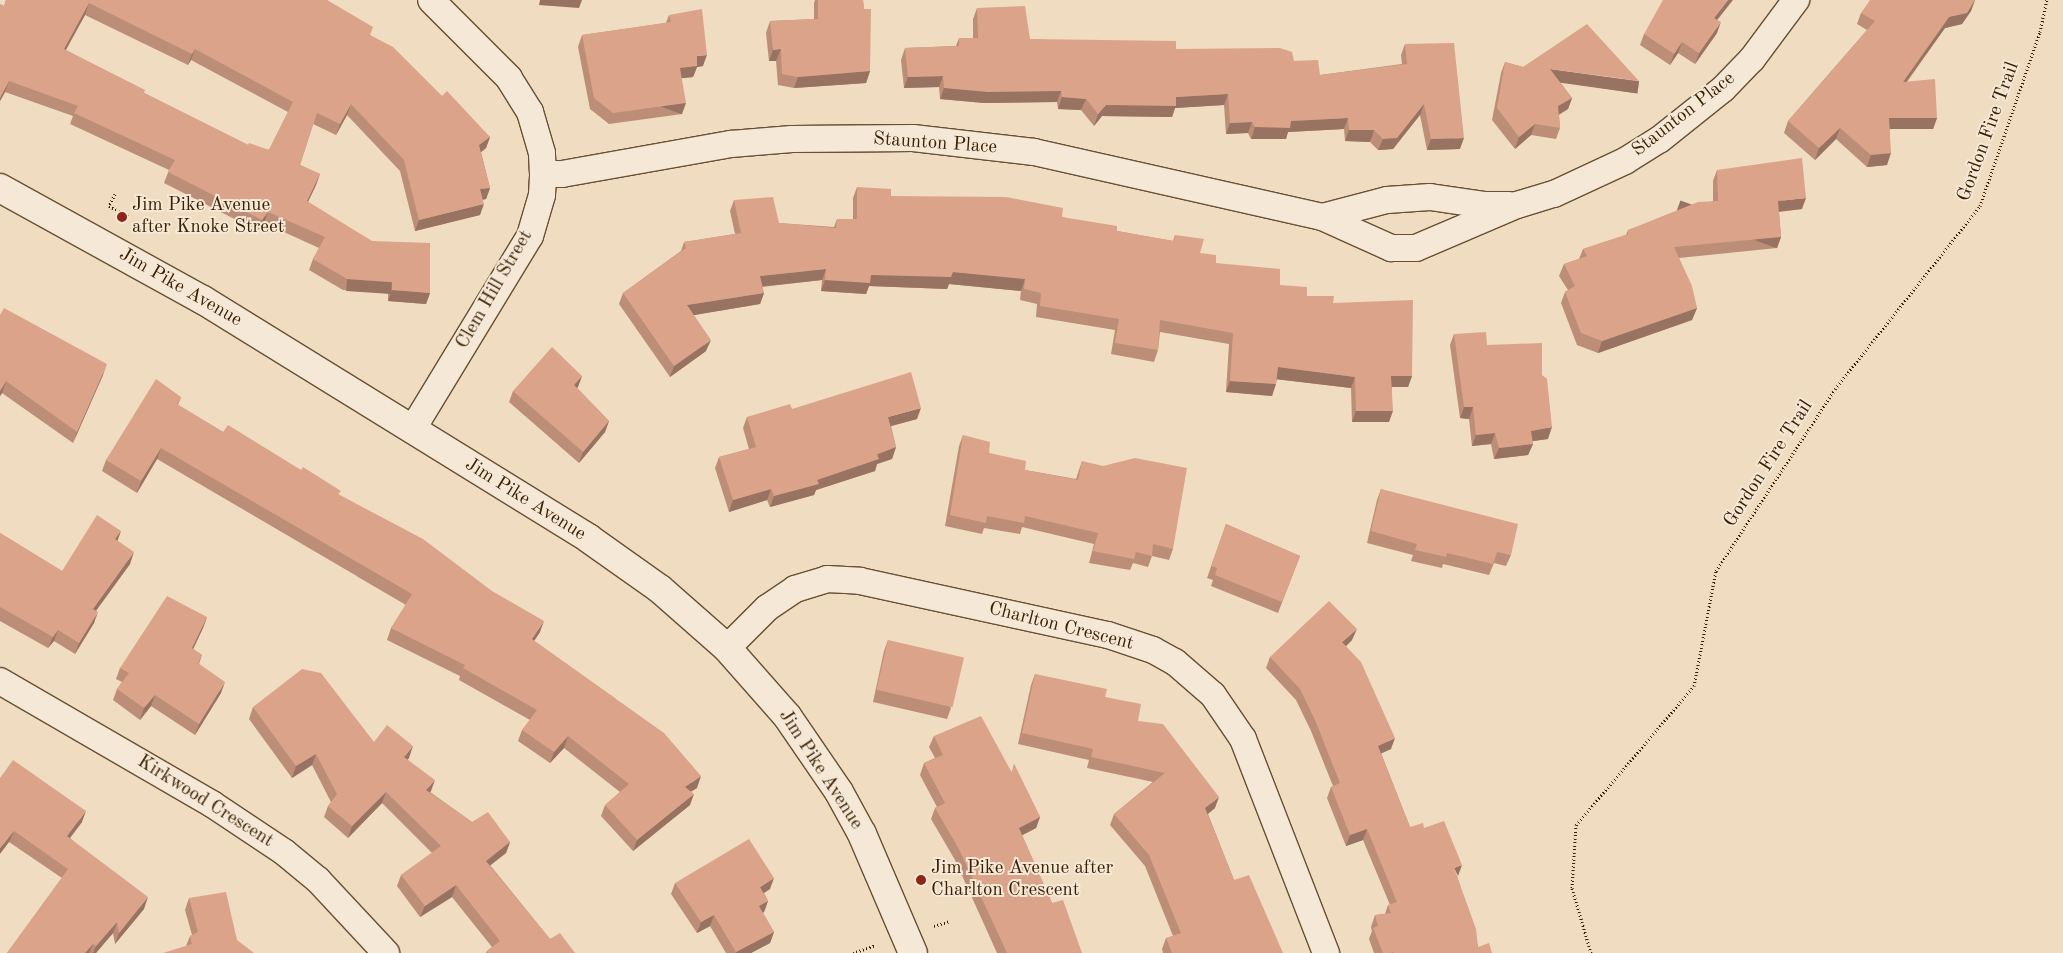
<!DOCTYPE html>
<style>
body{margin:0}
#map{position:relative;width:2063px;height:953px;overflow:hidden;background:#efdcc1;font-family:"Old Standard TT",serif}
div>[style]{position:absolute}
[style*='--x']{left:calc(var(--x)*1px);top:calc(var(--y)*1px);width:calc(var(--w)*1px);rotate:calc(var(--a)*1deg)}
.path>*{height:3px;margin-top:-1.5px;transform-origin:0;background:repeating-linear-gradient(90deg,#3b2102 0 1px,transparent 0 3.5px)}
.roads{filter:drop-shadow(1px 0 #685032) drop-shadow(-1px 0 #685032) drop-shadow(0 1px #685032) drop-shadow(0 -1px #685032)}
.street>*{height:26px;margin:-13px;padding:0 13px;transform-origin:13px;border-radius:13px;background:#f5e8d7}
.secondary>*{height:28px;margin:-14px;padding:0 14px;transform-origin:14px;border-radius:14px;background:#f5e8d7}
.wall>*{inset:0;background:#bc8d77}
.shaded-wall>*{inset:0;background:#997361;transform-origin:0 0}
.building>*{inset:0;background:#dba48a;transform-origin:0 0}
.dots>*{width:14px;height:14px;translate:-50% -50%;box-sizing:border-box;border:2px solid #f5e8d7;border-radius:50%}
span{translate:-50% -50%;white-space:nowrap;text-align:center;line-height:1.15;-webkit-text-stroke:4px #f5e8d7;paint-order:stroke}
.street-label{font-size:19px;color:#3b2102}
.poi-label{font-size:19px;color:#3b2102}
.left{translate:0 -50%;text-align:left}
</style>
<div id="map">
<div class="path">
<div style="--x:115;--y:194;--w:13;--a:117"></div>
<div style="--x:109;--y:206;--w:22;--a:27"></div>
<div style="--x:934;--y:926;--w:17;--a:-17"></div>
<div style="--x:853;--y:953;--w:24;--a:-19"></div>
<div style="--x:1591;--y:953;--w:68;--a:-106.3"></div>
<div style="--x:1572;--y:888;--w:63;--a:-86.4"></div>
<div style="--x:1576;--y:825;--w:182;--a:-49.7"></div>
<div style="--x:1694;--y:686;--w:117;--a:-79.2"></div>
<div style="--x:1716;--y:571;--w:217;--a:-56.8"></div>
<div style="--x:1835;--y:389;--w:233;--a:-51.6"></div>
<div style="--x:1980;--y:206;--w:184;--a:-71"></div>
<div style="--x:2040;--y:32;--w:33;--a:-78"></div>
</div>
<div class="roads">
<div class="street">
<div style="--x:543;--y:174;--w:19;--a:0"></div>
<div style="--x:562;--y:174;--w:172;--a:-10.1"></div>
<div style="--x:731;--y:144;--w:61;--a:-4.7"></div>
<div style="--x:792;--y:139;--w:121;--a:-0.5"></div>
<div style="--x:913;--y:138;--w:122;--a:6.6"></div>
<div style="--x:1034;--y:152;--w:295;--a:12.7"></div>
<div style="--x:1322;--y:217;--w:76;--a:24.2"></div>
<div style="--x:1391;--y:248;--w:25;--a:0"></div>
<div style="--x:1416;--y:248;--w:110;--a:-23.1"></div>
<div style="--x:1517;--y:205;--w:39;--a:-17"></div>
<div style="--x:1554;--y:194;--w:78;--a:-24.9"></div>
<div style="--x:1625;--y:161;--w:40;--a:-32"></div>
<div style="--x:1659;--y:140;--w:82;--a:-38.6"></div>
<div style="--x:1723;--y:89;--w:42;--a:-46"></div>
<div style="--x:1752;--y:59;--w:74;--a:-53.3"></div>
<div style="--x:1322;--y:217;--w:67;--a:-14.7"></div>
<div style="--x:1387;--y:200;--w:43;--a:-4"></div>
<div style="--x:1430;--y:197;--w:56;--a:8.3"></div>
<div style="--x:1485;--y:205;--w:24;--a:0"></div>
<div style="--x:412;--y:430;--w:227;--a:-58.7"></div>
<div style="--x:530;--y:236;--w:43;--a:-73.7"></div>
<div style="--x:542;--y:195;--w:21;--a:-87"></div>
<div style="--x:543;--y:174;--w:21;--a:-93"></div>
<div style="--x:542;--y:153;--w:43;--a:-106.3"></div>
<div style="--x:530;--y:112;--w:40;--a:-122"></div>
<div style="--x:509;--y:78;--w:110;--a:-135"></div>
<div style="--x:727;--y:648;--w:57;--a:-45"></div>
<div style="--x:767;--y:608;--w:34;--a:-34"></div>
<div style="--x:795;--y:589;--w:34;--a:-17"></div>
<div style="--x:827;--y:579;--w:33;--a:3"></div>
<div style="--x:860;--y:581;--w:254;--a:12.3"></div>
<div style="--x:1108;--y:635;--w:47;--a:18.4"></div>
<div style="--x:1153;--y:650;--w:25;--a:29"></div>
<div style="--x:1175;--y:662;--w:50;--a:41"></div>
<div style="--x:1213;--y:695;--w:53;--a:55.7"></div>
<div style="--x:1243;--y:739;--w:230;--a:68.8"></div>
<div style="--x:0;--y:681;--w:245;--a:30.1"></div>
<div style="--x:212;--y:804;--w:87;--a:33.7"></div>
<div style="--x:284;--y:852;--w:44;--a:39.5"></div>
<div style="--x:318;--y:880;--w:100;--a:47"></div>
</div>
<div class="secondary">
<div style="--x:0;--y:188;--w:232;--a:28.9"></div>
<div style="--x:203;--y:300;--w:453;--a:31.7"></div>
<div style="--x:588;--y:538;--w:88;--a:35.3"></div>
<div style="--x:660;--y:589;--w:89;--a:41.4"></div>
<div style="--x:727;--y:648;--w:91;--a:48.6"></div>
<div style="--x:787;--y:716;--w:92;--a:55.6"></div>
<div style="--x:839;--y:792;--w:48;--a:61.3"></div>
<div style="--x:862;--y:834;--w:129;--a:66.8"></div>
</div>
</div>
<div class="wall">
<div style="clip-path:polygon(evenodd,6px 0,327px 0,370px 35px,490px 137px,486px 148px,481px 152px,490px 188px,486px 199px,483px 200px,480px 215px,415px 231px,400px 171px,347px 115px,336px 135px,313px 124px,300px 165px,320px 174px,316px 185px,308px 202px,430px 293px,426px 304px,388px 301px,388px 293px,343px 290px,309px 270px,313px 259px,319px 248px,264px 223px,258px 231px,164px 183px,169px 170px,70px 124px,73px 116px,5px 92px,0 101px,0 4px,4px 6px,6px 0,85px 15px,188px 65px,191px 60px,288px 112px,269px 150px,248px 145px,144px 93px,66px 50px,85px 15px)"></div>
<div style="clip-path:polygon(815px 0,863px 0,870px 71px,866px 83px,794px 88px,778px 85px,776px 61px,769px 61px,766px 33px,770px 21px,814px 19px,814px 3px)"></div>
<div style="clip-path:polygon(1975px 0,1971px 11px,1962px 24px,1945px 28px,1907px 82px,1937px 118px,1933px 129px,1890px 129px,1887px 165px,1867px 167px,1836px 139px,1815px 160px,1784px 133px,1788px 121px,1867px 30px,1857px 24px,1861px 13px)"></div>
<div style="clip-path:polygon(977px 8px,1030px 39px,1176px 49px,1294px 61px,1320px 75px,1402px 64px,1401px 55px,1405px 44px,1460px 149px,1427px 150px,1420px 115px,1393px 149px,1378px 150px,1370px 142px,1345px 141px,1344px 129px,1288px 132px,1286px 139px,1251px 139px,1248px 133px,1226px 134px,1224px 105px,1175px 108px,1172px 117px,1102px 116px,1094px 126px,1081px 110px,1058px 109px,1057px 102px,984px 103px,940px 99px,939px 87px,904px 88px,901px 60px,905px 48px,956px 46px,959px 38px,973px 38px,973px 19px)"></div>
<div style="clip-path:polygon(669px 15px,703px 66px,697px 67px,693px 77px,681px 78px,682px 114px,609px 124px,590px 109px,578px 47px,582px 35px,666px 23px)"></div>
<div style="clip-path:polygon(1717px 20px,1717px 33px,1695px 64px,1678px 53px,1670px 65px,1640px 45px,1644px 34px)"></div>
<div style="clip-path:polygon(1505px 62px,1523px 67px,1639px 81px,1635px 93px,1560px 82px,1572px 98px,1568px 109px,1559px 115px,1560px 128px,1556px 139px,1531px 135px,1515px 149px,1492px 120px,1501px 73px)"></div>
<div style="clip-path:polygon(1717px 170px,1802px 209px,1779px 212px,1781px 237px,1777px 248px,1679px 258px,1697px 308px,1692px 320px,1598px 353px,1577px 345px,1561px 303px,1565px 292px,1568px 290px,1559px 276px,1564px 264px,1579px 259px,1583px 249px,1626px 235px,1628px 230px,1713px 201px,1713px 181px)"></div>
<div style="clip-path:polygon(857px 187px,891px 196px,1062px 217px,1117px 231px,1173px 241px,1175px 235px,1200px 253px,1216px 263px,1280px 285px,1307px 296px,1333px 303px,1412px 376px,1408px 387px,1392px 387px,1389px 422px,1352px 422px,1351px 388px,1277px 379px,1272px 396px,1226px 392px,1229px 344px,1160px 332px,1158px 350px,1154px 362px,1111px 354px,1115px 330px,1036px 317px,1037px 304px,1020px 300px,1021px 291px,949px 284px,947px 289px,869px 286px,866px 294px,821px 291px,822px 280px,762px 287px,764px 293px,760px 304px,693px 315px,706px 351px,670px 377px,619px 304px,623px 293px,681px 251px,684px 242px,735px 234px,730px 211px,734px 200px,779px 223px,834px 227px,837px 219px,853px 219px,853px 198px)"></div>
<div style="clip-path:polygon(0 315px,103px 375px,73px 443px,2px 393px,0 396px)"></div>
<div style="clip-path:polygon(1454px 334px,1487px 345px,1542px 375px,1548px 439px,1532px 441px,1533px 444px,1528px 455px,1494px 459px,1491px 444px,1472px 446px,1469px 419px,1460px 418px,1450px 345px)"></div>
<div style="clip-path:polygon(582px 376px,577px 388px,609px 421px,605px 432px,579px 463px,509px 402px,513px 391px)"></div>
<div style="clip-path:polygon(181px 397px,178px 405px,223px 432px,339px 495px,540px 632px,534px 641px,697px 788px,691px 791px,690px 805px,633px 851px,601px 816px,605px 805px,620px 792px,564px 748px,550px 763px,518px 741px,522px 730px,530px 720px,459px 680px,460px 676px,387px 640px,391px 628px,406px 605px,157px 459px,137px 493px,102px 471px,106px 460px)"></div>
<div style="clip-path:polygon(792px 409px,917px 419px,891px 426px,896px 447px,892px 459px,877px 464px,875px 471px,816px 490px,814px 495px,770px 507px,767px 500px,729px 512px,715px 468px,719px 457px,749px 449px,743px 428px,747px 417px)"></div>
<div style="clip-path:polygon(963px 435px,989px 453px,1025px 470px,1076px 479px,1082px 461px,1173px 549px,1169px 560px,1152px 556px,1148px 567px,1133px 563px,1130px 570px,1089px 563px,1094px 544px,1022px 527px,1020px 534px,984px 528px,982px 534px,945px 526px,959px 446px)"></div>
<div style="clip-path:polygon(1381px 489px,1511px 555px,1506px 566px,1494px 563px,1489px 575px,1443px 564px,1442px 568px,1411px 561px,1413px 555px,1367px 543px,1377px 500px)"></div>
<div style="clip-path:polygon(1226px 524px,1300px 556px,1278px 613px,1211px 586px,1213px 580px,1207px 578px)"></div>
<div style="clip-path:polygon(121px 531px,117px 540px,130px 564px,96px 611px,94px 623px,75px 654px,54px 641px,48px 648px,0 621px,0 533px,62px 571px)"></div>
<div style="clip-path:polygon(207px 617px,203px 628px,193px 649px,202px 655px,199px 664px,221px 693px,195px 735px,151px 706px,140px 720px,113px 700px,117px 689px,122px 682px,116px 679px,120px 668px)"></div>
<div style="clip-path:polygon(888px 640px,951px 708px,947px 719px,873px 702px,884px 651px)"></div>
<div style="clip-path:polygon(1352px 640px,1346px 646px,1391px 749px,1381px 753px,1410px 827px,1424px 828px,1457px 876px,1478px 947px,1492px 953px,1374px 953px,1369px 939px,1372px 931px,1371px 927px,1375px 915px,1385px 914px,1388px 905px,1390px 905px,1363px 840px,1346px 846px,1327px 798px,1331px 787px,1333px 786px,1311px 731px,1296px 700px,1266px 668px,1270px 657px)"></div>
<div style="clip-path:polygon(1035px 674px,1105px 697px,1138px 721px,1215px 808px,1208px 814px,1234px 880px,1283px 953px,1163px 953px,1162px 949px,1166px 938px,1173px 936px,1145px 866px,1110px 825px,1114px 814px,1153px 782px,1087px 768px,1089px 760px,1018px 744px,1031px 685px)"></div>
<div style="clip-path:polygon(253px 707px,374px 742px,409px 758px,407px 760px,431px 791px,430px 792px,472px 822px,510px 842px,506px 853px,490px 865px,550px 939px,575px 953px,486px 953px,487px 951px,492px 947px,452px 897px,420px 917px,397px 886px,401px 875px,432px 853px,382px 803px,348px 838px,324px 817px,328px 806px,331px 802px,312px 765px,292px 778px,249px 719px)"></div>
<div style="clip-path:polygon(934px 736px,1012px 772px,1014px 764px,1040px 817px,1036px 828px,1022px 835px,1052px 903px,1082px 953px,997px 953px,955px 860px,931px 819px,935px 808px,937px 807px,920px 775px,924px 763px,935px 758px,929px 747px)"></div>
<div style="clip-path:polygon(0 778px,82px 822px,70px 838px,144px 909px,115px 944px,113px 933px,96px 953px,7px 953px,62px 878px,9px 842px)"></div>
<div style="clip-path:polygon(675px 883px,770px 889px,764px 893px,768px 901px,764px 912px,763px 913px,774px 932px,770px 943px,751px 953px,726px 953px,710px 926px,697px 933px,671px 894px)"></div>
<div style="clip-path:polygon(189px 898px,237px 940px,186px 946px,190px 936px,192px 935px,185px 910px)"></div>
</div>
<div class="shaded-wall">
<div style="clip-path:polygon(540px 0,582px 0,579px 8px,539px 5px)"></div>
<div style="clip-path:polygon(1728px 0,1733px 0,1710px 29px,1714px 18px)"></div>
<div style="clip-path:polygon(1975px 0,1971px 11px,1962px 24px,1945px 28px,1898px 93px,1903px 82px,1949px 17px)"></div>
<div style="clip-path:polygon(89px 3px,85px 15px,60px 60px,64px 49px)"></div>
<div style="clip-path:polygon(1721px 22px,1717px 33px,1695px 64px,1699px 53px)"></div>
<div style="clip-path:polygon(1682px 42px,1678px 53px,1670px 65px,1674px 54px)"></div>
<div style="clip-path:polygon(195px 49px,191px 60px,188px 65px,192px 54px)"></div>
<div style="clip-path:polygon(781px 49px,776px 61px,769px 61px,773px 50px)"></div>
<div style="clip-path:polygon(707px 55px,703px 66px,697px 67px,693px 77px,675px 79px,680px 68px,697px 56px)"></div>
<div style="left:1550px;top:69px;width:90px;height:12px;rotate:8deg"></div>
<div style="clip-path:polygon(870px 71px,866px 83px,794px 88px,798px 77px)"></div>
<div style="clip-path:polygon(943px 76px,939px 87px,904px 88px,908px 77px)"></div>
<div style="clip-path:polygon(9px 81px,5px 92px,0 101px,0 98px)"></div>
<div style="clip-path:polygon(944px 88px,1061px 91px,1057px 102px,984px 103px,940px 99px)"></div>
<div style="clip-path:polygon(1228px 94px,1224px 105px,1175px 108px,1172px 117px,1102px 116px,1094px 126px,1098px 114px,1106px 105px,1176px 97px)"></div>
<div style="clip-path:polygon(1062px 97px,1086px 99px,1081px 110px,1058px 109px)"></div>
<div style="clip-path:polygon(1572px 98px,1568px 109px,1554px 117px,1558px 106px)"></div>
<div style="left:686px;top:103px;width:12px;height:74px;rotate:110deg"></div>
<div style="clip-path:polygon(351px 104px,347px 115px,336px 135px,340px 124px)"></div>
<div style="clip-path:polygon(1424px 104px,1420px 115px,1393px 149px,1378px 150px,1383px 139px)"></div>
<div style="clip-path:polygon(1348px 118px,1344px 129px,1288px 132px,1286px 139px,1251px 139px,1255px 127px,1291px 121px)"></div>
<div style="clip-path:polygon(1889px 118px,1937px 118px,1933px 129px,1885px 129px)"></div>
<div style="clip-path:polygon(1252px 122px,1248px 133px,1226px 134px,1230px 123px)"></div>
<div style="clip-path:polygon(1535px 124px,1531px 135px,1515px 149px,1519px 137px)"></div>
<div style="clip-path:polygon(1840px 128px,1836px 139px,1815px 160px,1819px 148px)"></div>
<div style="clip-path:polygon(1349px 130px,1374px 130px,1370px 142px,1345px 141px)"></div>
<div style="clip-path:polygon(490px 137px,486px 148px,475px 157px,479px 145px)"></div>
<div style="clip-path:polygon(1464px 138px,1460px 149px,1427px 150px,1431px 139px)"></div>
<div style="clip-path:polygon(1891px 153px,1887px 165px,1867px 167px,1871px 155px)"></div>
<div style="clip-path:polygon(320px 174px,316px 185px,303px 212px,307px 201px)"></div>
<div style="clip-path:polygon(490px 188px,486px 199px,476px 200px,480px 189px)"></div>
<div style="clip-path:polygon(1806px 198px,1802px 209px,1774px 212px,1778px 201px)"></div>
<div style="clip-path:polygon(484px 204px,480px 215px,415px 231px,419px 220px)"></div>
<div style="clip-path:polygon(268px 212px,264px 223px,258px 231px,262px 220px)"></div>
<div style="left:1781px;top:237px;width:12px;height:107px;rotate:110deg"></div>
<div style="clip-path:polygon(826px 269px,822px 280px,756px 287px,760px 276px)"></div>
<div style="clip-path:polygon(953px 272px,1025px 279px,1021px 291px,949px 284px,947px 289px,869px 286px,866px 294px,821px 291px,825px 280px,871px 275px)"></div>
<div style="left:347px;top:279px;width:45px;height:12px;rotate:4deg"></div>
<div style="clip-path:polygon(392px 290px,430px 293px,426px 304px,388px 301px)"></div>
<div style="clip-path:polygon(764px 293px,760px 304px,683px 317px,687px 305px)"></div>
<div style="clip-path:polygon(1697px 308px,1692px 320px,1598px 353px,1602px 341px)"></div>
<div style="clip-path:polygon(711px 340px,706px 351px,670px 377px,674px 366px)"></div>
<div style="clip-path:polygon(107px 364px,103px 375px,73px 443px,77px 432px)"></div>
<div style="clip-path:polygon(1278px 367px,1355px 377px,1351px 388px,1274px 379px)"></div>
<div style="clip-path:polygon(582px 376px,578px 387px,569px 396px,574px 385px)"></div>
<div style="clip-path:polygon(1391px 376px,1412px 376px,1408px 387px,1387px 387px)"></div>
<div style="clip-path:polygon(6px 381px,2px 393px,0 396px,0 391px)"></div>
<div style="clip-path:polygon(1230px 381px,1276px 384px,1272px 396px,1226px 392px)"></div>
<div style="clip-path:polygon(1464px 407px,1473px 407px,1469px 419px,1460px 418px)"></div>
<div style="clip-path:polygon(921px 408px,917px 419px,884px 428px,888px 417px)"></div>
<div style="clip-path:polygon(1356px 411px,1393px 411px,1389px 422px,1352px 422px)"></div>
<div style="clip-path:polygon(609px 421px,605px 432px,579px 463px,583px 452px)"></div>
<div style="clip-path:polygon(1552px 427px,1548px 439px,1527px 442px,1531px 431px)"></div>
<div style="clip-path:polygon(1495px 433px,1491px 444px,1472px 446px,1476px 435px)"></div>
<div style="clip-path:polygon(1533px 444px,1528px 455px,1494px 459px,1499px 448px)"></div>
<div style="clip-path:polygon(896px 447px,892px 459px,877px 464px,875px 471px,816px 490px,814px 495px,770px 507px,774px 496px,817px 480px)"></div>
<div style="clip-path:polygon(161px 448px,157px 459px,137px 493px,141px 481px)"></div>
<div style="clip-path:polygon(771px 489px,767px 500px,729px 512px,733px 500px)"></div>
<div style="clip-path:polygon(121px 531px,117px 542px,115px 539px)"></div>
<div style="clip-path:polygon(134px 552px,130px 564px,89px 620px,93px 609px)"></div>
<div style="clip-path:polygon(98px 612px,94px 623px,75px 654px,79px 643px)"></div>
<div style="clip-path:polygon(207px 617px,203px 628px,188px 660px,192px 648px)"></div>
<div style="clip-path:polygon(544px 621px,540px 632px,528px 650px,532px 639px)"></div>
<div style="clip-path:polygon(1357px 629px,1352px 640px,1338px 654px,1342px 642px)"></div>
<div style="clip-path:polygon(58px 630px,54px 641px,48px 648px,53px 637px)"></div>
<div style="clip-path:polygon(225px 682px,221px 693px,195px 735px,199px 724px)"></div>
<div style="clip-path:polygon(155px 695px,151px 706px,140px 720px,144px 708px)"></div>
<div style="clip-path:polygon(568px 736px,564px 748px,550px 763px,554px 752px)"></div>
<div style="clip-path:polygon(1395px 738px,1391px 749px,1374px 757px,1378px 746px)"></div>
<div style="clip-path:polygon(413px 746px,409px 758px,400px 768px,404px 757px)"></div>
<div style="clip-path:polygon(316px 754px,312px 765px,292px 778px,296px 766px)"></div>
<div style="clip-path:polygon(701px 776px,697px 788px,681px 798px,685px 787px)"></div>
<div style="clip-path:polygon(435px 780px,431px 791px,422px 801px,426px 790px)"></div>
<div style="clip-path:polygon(386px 792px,382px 803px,348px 838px,352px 826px)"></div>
<div style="clip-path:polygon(694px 794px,690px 805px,633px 851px,637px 840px)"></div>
<div style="clip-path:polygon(1219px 797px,1215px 808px,1201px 819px,1205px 808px)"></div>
<div style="clip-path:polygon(86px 811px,82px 822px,63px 847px,67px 836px)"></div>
<div style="clip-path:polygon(1040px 817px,1036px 828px,1015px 839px,1019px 828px)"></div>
<div style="clip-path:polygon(1367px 829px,1363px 840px,1346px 846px,1350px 835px)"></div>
<div style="clip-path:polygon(14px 831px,9px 842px,0 854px,0 848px)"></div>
<div style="clip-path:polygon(510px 842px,506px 853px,482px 872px,486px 861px)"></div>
<div style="clip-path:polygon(1462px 865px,1458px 876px,1454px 868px)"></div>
<div style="clip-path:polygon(774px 878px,770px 889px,756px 898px,760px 887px)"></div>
<div style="clip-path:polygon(456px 885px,452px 897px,420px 917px,425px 906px)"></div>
<div style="clip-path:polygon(148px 897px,144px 909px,115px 944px,119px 933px)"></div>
<div style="clip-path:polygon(768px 901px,764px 912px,755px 917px,759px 906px)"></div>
<div style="clip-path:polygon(714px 915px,710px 926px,697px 933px,701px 922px)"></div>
<div style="clip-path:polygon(117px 922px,113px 933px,96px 953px,93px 953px,96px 946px)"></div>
<div style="clip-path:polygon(774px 932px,770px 943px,751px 953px,736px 953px,736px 952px)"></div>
<div style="clip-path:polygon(93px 944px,89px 953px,85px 953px)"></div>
</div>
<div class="building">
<div style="clip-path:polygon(evenodd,6px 0,327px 0,373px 27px,370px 35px,393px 47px,442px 96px,447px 91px,490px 137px,479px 145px,490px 188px,480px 189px,484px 204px,419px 220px,404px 160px,351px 104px,340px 124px,317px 113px,300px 165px,320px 174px,307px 201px,372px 241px,430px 243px,430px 293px,392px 290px,392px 282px,347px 279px,313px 259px,325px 237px,268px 212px,262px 220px,168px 172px,175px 160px,74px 113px,78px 106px,9px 81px,0 98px,0 4px,4px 6px,6px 0,89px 3px,192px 54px,195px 49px,293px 102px,269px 150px,249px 143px,248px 145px,144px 93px,145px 90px,64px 49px,89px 3px)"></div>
<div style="clip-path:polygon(818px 0,863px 0,864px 9px,871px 9px,870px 71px,798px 77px,782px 74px,781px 49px,773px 50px,770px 21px,818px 19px)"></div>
<div style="clip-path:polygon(1663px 0,1728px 0,1714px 18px,1721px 22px,1699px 53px,1682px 42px,1674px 54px,1644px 34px)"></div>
<div style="clip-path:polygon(1870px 0,1975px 0,1967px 13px,1949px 17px,1903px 82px,1935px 79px,1937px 118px,1889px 118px,1891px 153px,1871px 155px,1840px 128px,1819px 148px,1788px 121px,1875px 21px,1861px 13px)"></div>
<div style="clip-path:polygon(1025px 6px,1030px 39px,1176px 41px,1176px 49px,1280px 48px,1292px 52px,1294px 61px,1318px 60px,1320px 75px,1407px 64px,1405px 44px,1454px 43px,1464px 138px,1431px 139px,1424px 104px,1397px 138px,1383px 139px,1374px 130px,1349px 130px,1348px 118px,1291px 121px,1290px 128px,1255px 127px,1252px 122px,1230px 123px,1228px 94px,1176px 97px,1176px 106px,1106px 105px,1098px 114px,1086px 99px,1062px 97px,1061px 91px,988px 92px,944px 88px,943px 76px,908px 77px,905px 48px,959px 46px,959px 38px,978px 38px,977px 8px)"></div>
<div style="clip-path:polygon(702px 9px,707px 55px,697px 56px,697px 66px,680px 68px,686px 103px,613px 113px,594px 98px,582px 35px,671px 22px,669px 15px)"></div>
<div style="clip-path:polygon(1587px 24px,1639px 81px,1550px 69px,1572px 98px,1558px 106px,1560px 128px,1535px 124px,1519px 137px,1497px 108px,1505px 62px,1523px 67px)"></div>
<div style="clip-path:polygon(1802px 158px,1806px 198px,1778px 201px,1781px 237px,1674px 247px,1692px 286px,1697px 308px,1602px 341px,1581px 333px,1565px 292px,1575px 286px,1564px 264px,1587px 256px,1583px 249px,1628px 234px,1628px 230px,1698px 202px,1718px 201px,1717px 170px)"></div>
<div style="clip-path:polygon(857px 187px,891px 189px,891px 196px,1006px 197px,1063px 208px,1062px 217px,1117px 226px,1117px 231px,1174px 241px,1175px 235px,1204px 239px,1200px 253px,1216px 255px,1216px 263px,1280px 269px,1280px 285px,1307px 287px,1307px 296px,1334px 296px,1333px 303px,1413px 300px,1412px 376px,1391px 376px,1393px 411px,1356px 411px,1355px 377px,1278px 367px,1276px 384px,1230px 381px,1233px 333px,1160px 320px,1158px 350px,1115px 343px,1119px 319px,1040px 306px,1041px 293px,1024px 289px,1025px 279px,953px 272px,951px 277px,871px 275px,870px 283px,825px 280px,826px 269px,760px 276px,764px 293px,687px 305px,711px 340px,674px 366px,623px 293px,686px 248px,684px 242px,741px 233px,734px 200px,773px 197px,779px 223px,836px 228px,837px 219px,857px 219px)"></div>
<div style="clip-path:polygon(4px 308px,107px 364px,77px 432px,6px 381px,0 391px,0 315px)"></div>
<div style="clip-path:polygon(1486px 332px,1487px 345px,1542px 343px,1542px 375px,1547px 379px,1552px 427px,1531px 431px,1533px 444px,1499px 448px,1495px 433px,1476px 435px,1473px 407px,1464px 407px,1454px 334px)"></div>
<div style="clip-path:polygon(552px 347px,582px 376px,574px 385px,609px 421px,583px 452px,513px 391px)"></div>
<div style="clip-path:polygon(911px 372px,921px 408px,888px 417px,896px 447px,877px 454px,879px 459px,817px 480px,819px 484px,774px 496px,771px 489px,733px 500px,719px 457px,756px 447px,747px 417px,790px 404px,792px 409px)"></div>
<div style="clip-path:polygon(156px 379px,181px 397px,177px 404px,223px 432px,228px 425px,301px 470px,303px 467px,341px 491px,338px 494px,423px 539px,492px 591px,544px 621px,532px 639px,664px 733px,701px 776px,685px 787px,694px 794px,637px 840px,605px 805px,629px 784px,568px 736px,554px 752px,522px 730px,537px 710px,463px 668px,465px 665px,391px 628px,412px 594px,161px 448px,141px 481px,106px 460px)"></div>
<div style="clip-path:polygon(963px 435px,990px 442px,989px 453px,1026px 461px,1025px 470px,1078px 480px,1082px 461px,1103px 466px,1135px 458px,1187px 468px,1173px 549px,1153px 544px,1152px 556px,1136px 552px,1134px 559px,1093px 551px,1098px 533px,1025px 516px,1024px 523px,987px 516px,986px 523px,950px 515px)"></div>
<div style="clip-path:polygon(1381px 489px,1518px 524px,1511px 555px,1497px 552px,1493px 564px,1447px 553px,1446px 557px,1415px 550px,1417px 544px,1371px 531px)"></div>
<div style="clip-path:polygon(97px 515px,121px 531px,115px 539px,134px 552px,93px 609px,98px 612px,79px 643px,58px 630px,53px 637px,0 607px,0 533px,62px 571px)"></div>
<div style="clip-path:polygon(1226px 524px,1300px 556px,1282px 602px,1215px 575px,1217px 568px,1211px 566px)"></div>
<div style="clip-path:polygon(167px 596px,207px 617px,192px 648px,202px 655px,198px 663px,225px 682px,199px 724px,155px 695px,144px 708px,117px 689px,129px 673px,120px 668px)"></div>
<div style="clip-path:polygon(1329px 601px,1357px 629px,1342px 642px,1361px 662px,1395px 738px,1378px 746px,1410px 827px,1423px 823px,1424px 828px,1444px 821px,1462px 865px,1454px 868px,1476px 929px,1478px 947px,1489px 943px,1492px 953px,1393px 953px,1393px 952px,1390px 953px,1383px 953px,1373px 928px,1378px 926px,1375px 915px,1391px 913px,1388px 905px,1397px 902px,1367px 829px,1350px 835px,1331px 787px,1340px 783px,1315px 720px,1300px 689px,1270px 657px)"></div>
<div style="left:888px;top:640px;width:78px;height:51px;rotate:13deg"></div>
<div style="clip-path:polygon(302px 669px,321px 673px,374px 742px,387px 725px,413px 746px,404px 757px,435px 780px,426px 790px,472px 822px,488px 812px,510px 842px,486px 861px,550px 939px,560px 933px,575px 953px,488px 953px,487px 951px,500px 941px,456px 885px,425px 906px,401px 875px,441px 846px,386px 792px,352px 826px,328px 806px,337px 794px,316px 754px,296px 766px,253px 707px)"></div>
<div style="clip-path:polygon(1035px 674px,1107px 689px,1105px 697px,1141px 704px,1138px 721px,1163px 724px,1219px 797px,1205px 808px,1234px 880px,1249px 875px,1283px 953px,1172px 953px,1166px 938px,1181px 933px,1149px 855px,1114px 814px,1165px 773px,1091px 757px,1093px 749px,1022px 733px)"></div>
<div style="clip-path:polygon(981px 716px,1012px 773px,1014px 764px,1040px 817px,1019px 828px,1052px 903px,1063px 900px,1082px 953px,1007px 953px,959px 849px,935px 808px,945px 803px,924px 763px,943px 755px,934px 736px)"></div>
<div style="clip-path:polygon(13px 760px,86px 811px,67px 836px,148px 897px,119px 933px,117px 922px,96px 946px,93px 944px,85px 953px,7px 953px,68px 869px,14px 831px,0 848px,0 778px)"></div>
<div style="clip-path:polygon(749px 839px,774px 878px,760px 887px,768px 901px,759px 906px,774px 932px,736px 952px,714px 915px,701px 922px,675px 883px)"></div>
<div style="clip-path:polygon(226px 892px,237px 940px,254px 953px,163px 953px,192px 944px,190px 936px,198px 932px,189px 898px)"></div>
</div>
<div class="dots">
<div style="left:122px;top:217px;background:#8f2418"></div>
<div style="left:921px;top:880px;background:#8f2418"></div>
</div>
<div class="street-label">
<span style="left:1684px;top:115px;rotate:-38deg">Staunton Place</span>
<span style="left:1989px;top:132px;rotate:-70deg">Gordon Fire Trail</span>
<span style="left:935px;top:144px;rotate:4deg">Staunton Place</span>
<span style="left:180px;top:288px;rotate:30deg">Jim Pike Avenue</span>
<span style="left:495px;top:290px;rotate:-60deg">Clem Hill Street</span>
<span style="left:1769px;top:464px;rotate:-57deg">Gordon Fire Trail</span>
<span style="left:525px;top:500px;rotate:32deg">Jim Pike Avenue</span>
<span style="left:1061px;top:627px;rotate:14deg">Charlton Crescent</span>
<span style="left:820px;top:770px;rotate:57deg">Jim Pike Avenue</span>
<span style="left:205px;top:802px;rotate:32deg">Kirkwood Crescent</span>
</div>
<div class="poi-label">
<span class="left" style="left:132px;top:217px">Jim Pike Avenue<br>after Knoke Street</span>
<span class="left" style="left:931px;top:880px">Jim Pike Avenue after<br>Charlton Crescent</span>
</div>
</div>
